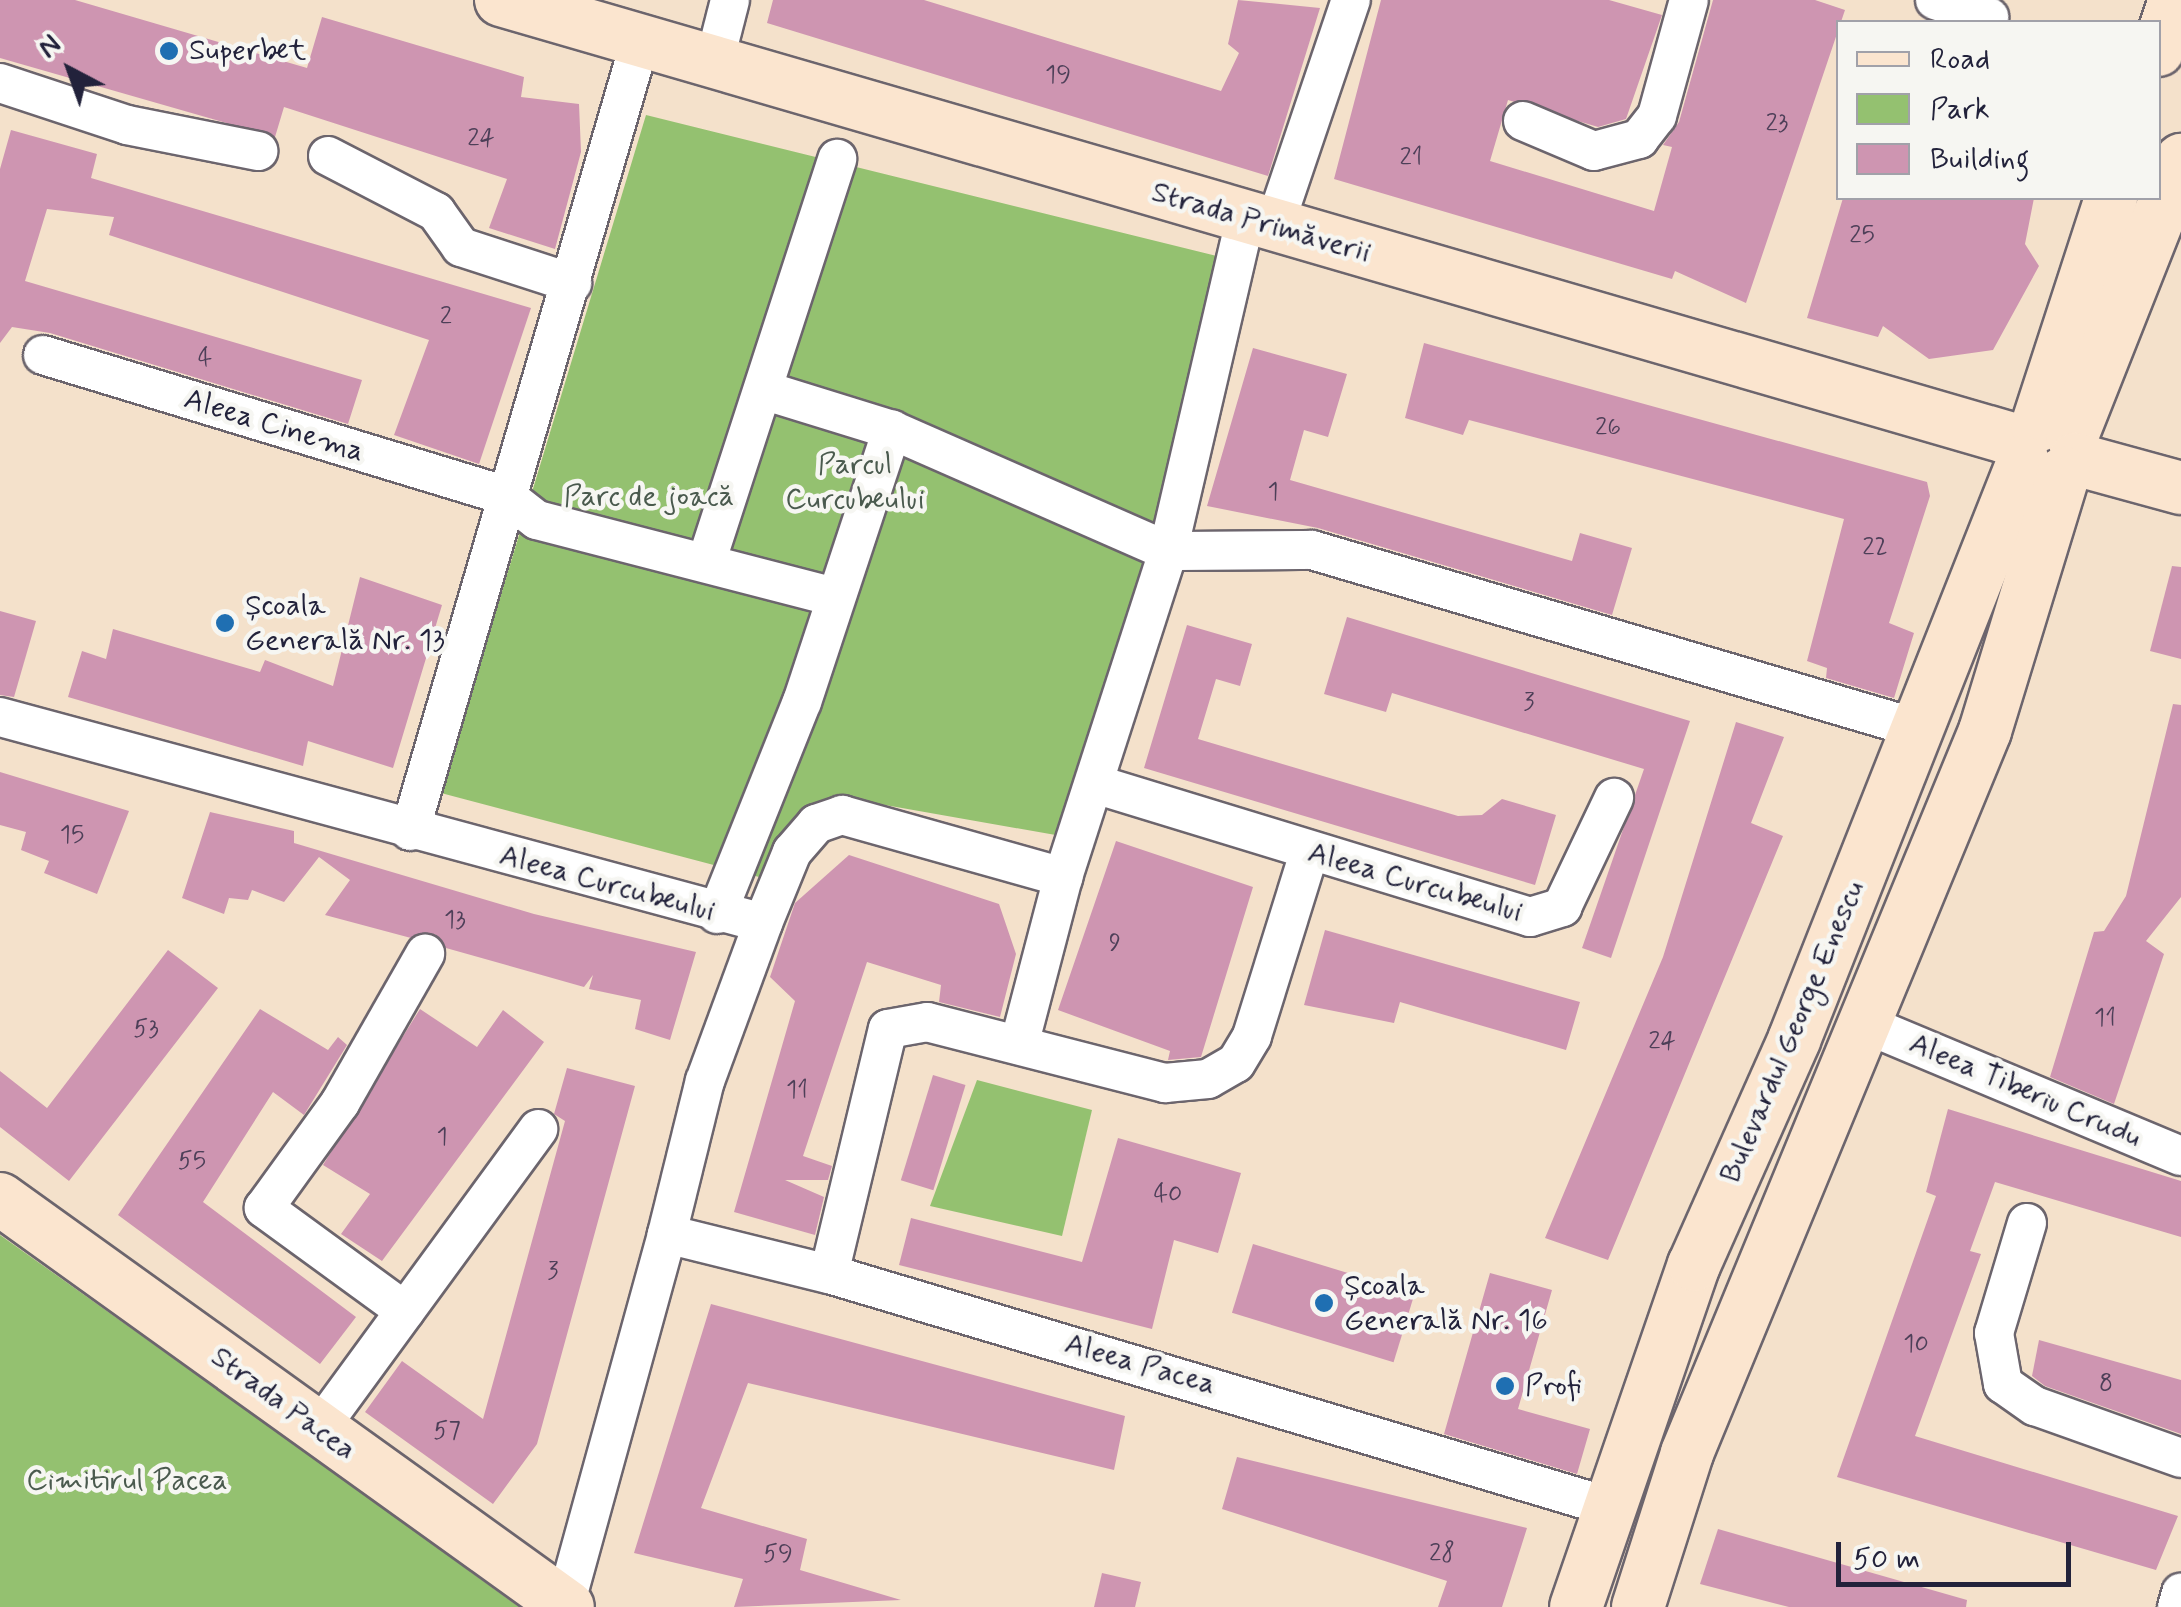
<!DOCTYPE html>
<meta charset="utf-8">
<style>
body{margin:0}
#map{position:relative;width:2181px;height:1607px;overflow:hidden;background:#f4e1cb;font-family:Mynerve,sans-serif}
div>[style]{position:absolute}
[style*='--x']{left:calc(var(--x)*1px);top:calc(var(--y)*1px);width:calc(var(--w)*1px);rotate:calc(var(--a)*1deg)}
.green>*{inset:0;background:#94c170}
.building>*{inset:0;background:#ce95b1;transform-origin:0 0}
.roads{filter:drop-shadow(2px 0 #6c656d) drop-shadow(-2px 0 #6c656d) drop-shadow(0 2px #6c656d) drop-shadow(0 -2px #6c656d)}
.street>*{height:38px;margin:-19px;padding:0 19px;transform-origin:19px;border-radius:19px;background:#fff}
.secondary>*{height:52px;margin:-26px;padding:0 26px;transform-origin:26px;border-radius:26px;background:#fbe5cf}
.dots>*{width:28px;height:28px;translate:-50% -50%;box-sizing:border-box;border:5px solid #f6f6f2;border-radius:50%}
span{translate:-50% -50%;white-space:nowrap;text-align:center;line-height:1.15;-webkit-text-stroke:9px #f6f6f2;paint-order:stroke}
.number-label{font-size:25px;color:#4d3f58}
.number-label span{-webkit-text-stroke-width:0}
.poi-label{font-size:30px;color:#22223b}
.left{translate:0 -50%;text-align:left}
.street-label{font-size:30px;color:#22223b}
.park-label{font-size:30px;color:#4a5a4e}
.legend{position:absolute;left:1836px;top:20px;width:325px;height:180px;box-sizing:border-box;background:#f6f6f2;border:2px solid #a1a1a9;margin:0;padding:12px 18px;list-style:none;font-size:30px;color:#22223b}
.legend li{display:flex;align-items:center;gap:20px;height:50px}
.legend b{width:50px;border:2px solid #a1a1a9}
.north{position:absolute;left:20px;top:20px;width:100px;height:100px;-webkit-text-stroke:8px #f6f6f2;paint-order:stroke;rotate:319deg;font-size:28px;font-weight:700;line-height:40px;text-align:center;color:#22223b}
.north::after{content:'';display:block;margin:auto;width:35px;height:45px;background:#22223b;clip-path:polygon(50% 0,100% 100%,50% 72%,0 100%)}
.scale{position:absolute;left:1836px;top:1542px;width:235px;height:45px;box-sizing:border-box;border:5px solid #22223b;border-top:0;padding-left:12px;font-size:30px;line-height:35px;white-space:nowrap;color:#22223b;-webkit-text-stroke:8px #f6f6f2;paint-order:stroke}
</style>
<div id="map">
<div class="green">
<div style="clip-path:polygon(646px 115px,1241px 262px,1067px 837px,851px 799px,763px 878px,441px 793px)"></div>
<div style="clip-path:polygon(977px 1080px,1092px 1110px,1062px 1236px,930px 1206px)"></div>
<div style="clip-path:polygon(0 1235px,329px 1469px,519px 1607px,0 1607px)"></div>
</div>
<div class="building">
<div style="clip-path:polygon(0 0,75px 0,307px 68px,322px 17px,524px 77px,521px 97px,579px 104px,581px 152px,555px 249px,489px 228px,507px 179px,284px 107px,275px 137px,0 58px)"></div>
<div style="clip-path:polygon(773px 0,924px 0,1221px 91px,1239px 53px,1228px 44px,1238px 0,1320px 8px,1268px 176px,767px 23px)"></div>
<div style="clip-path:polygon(1381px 0,1609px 0,1662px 15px,1626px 119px,1598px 127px,1508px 100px,1490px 161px,1654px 211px,1672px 147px,1663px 145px,1679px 122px,1713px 0,1815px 0,1845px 10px,1746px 303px,1675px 271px,1672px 279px,1334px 179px)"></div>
<div style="clip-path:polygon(11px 130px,97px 154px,91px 178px,531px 308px,479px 464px,394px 435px,429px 340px,109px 235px,114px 217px,47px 209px,25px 281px,362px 380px,348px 424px,50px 333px,12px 327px,0 343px,0 169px)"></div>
<div style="clip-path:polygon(1843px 198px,2034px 198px,2025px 244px,2039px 266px,1993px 350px,1929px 359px,1883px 326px,1878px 337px,1807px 318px)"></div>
<div style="clip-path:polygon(1424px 343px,1927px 482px,1930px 496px,1889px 623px,1914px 633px,1894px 698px,1826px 678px,1827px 668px,1807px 661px,1844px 519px,1469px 420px,1463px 435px,1405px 418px)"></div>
<div style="clip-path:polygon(1253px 348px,1347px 374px,1328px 437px,1304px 430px,1290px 480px,1572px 561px,1580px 533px,1632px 548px,1612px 615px,1318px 528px,1207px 506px)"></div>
<div style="clip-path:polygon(2172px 566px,2181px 567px,2181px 659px,2150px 651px)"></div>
<div style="clip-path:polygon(360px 577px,442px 605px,393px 768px,308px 741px,303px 766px,68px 697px,82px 651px,106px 659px,113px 629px,260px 672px,265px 660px,333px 686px)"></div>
<div style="clip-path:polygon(0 611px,36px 621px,14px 697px,0 695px)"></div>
<div style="clip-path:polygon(1347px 617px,1690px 721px,1611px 958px,1582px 948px,1644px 769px,1392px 693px,1386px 712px,1324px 694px)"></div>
<div style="clip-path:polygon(1187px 625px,1252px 644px,1240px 686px,1216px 679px,1198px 739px,1458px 816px,1482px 815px,1502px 799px,1556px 815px,1535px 885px,1144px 768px)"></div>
<div style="clip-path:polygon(2173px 704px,2181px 705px,2181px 897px,2146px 941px,2164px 954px,2114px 1104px,2050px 1077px,2094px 932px,2104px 931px,2126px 896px)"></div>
<div style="clip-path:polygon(1736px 722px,1784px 737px,1751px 823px,1783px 836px,1608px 1260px,1545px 1238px,1663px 957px)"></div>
<div style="clip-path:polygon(0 772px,129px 811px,97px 894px,44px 873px,49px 861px,21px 850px,26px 832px,0 825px)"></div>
<div style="clip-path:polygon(210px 812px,294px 831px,294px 843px,534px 914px,696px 952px,670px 1040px,635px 1029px,641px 1000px,589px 989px,593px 975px,584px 987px,446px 948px,435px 934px,411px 938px,325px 915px,350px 880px,319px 857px,284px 902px,252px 890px,248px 900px,229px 898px,224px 914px,182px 898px)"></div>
<div style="clip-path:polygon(1116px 841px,1253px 887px,1201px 1057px,1168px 1060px,1170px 1051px,1058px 1010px)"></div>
<div style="clip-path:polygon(849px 855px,999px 904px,1016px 954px,1000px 1017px,939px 1002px,941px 985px,867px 962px,803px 1156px,832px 1166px,828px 1180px,785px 1180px,824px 1197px,815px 1235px,734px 1212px,795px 1001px,770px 977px,795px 903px)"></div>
<div style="clip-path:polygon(1325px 930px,1580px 1002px,1566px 1050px,1400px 1002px,1394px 1023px,1304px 1005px)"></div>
<div style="clip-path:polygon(168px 950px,218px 988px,69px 1181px,0 1127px,0 1071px,47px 1108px)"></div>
<div style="clip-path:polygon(260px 1009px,328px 1050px,338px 1037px,347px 1045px,304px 1115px,273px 1092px,203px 1202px,356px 1317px,320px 1364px,118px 1215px)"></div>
<div style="clip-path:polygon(420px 1009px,477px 1047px,503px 1010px,544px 1042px,382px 1261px,341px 1234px,370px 1194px,323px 1165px)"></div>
<div style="clip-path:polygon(567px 1068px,635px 1086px,537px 1444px,493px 1504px,365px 1412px,402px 1361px,483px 1419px,565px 1121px,554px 1114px)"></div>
<div style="left:933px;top:1075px;width:34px;height:110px;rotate:17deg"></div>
<div style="clip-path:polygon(1948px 1109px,2181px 1181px,2181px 1237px,1995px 1182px,1970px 1251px,1981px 1254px,1915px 1436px,2178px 1516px,2156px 1570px,1837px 1477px,1936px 1196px,1926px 1192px)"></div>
<div style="clip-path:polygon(1118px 1138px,1241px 1173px,1218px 1253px,1174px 1240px,1152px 1329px,899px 1265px,911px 1218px,1082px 1262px)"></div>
<div style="left:1253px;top:1244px;width:169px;height:72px;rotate:17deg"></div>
<div style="clip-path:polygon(1490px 1273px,1552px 1290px,1518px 1409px,1590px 1429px,1577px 1474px,1444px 1434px)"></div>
<div style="clip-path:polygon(711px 1304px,1125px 1416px,1114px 1470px,748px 1383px,701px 1508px,807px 1539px,800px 1570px,901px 1600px,734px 1607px,743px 1579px,634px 1553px)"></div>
<div style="clip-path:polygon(2039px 1340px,2181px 1380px,2181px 1434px,2045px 1386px,2032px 1376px)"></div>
<div style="clip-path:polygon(1237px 1457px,1527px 1528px,1502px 1607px,1438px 1607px,1447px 1581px,1222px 1509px)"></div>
<div style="clip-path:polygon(1718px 1529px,1967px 1600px,1966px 1607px,1789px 1607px,1700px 1584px)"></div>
<div style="clip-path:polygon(1102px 1573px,1141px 1582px,1135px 1607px,1094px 1607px)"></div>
</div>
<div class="roads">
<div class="street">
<div style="--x:1935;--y:0;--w:57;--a:17.5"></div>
<div style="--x:714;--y:63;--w:65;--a:-75.7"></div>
<div style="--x:0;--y:83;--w:134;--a:18.3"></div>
<div style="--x:127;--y:125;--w:134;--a:11.2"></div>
<div style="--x:1523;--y:121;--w:77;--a:22.9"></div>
<div style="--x:1594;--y:151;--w:47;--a:-14.9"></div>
<div style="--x:1639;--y:139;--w:29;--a:-52"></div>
<div style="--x:1657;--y:116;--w:120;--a:-74.6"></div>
<div style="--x:328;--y:156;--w:122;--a:27.4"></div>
<div style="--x:436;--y:212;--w:43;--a:54.5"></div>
<div style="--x:461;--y:247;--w:117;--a:18"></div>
<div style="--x:1274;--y:227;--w:240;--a:-71.3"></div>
<div style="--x:43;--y:355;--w:484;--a:16.9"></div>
<div style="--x:506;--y:496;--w:39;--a:38"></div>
<div style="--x:537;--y:520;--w:307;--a:14.5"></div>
<div style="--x:763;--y:390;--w:135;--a:17.2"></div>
<div style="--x:892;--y:430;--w:301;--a:23.7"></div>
<div style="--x:1168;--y:551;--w:144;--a:-0.4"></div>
<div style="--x:1312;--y:550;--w:633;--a:16.43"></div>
<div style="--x:706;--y:563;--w:425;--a:-72"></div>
<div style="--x:0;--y:717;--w:790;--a:15.11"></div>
<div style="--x:763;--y:923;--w:77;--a:-67.8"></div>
<div style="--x:792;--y:852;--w:37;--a:-49"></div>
<div style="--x:816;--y:824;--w:28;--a:-19"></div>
<div style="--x:842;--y:815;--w:230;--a:15.7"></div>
<div style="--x:1063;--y:877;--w:342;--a:-72.1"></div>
<div style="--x:1168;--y:551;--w:341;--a:-76.9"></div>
<div style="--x:1095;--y:784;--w:455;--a:17"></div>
<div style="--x:1530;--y:917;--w:34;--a:-17"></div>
<div style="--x:1562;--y:907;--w:121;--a:-64.5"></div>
<div style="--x:410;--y:831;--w:822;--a:-73.75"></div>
<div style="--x:717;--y:914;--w:228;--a:-68.2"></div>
<div style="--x:802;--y:702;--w:287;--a:-71.7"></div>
<div style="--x:1870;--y:1026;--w:337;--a:22.7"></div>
<div style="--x:1019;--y:1045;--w:174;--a:-75.3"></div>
<div style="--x:2027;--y:1223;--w:115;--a:106.7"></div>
<div style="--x:1994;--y:1333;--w:52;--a:80"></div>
<div style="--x:2003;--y:1384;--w:39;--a:35"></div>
<div style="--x:2035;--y:1406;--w:155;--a:19.6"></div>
<div style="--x:667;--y:1234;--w:158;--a:-76.1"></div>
<div style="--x:705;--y:1081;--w:168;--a:-69.8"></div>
<div style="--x:829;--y:1274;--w:252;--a:-76.5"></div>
<div style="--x:888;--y:1029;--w:40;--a:-10"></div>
<div style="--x:927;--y:1022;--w:246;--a:14.4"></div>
<div style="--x:1165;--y:1083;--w:43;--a:-5.3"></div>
<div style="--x:1208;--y:1079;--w:32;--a:-30"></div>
<div style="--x:1236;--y:1063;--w:31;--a:-59"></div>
<div style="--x:1252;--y:1036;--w:192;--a:-72.7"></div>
<div style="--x:405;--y:1311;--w:175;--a:-143.9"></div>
<div style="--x:264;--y:1208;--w:130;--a:-54.1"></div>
<div style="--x:340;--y:1103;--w:172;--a:-60.3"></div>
<div style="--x:318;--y:1430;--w:373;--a:-53.8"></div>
<div style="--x:565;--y:1605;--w:385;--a:-74.6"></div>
<div style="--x:667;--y:1234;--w:167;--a:13.9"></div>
<div style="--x:829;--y:1274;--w:815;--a:16.61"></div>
<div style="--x:2177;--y:1607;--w:15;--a:-74"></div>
</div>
<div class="secondary">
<div style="--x:501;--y:0;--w:1584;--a:16.2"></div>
<div style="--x:2158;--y:50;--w:53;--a:-71.2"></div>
<div style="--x:2037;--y:426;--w:240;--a:-72"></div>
<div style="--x:2072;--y:436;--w:297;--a:-68.4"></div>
<div style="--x:2075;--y:459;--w:110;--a:15.3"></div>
<div style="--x:0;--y:1199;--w:699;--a:35.69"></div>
<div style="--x:1576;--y:1607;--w:362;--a:-71"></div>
<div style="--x:1694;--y:1265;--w:246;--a:-66"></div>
<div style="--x:1794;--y:1040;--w:622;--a:-68.39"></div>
<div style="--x:1638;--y:1607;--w:162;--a:-72.3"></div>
<div style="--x:1687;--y:1453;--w:781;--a:-67.57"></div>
<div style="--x:1985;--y:731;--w:270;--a:-73"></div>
</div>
</div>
<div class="dots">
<div style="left:169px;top:51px;background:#1f6fb2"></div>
<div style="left:225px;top:623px;background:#1f6fb2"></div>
<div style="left:1324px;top:1303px;background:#1f6fb2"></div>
<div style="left:1505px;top:1386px;background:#1f6fb2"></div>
</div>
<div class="number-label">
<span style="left:1058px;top:76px">19</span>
<span style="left:1777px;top:124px">23</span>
<span style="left:481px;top:139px">24</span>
<span style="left:1411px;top:158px">21</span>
<span style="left:1862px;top:236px">25</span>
<span style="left:446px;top:317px">2</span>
<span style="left:205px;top:359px">4</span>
<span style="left:1608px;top:428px">26</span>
<span style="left:1273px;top:493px">1</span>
<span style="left:1875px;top:548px">22</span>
<span style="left:1529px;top:703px">3</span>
<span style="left:72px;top:836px">15</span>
<span style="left:455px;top:921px">13</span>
<span style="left:1115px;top:944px">9</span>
<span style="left:2105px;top:1019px">11</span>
<span style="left:146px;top:1030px">53</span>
<span style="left:1662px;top:1042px">24</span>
<span style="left:797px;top:1091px">11</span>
<span style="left:442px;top:1138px">1</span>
<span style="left:192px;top:1162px">55</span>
<span style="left:1168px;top:1195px">40</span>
<span style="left:553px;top:1272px">3</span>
<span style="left:1916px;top:1345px">10</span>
<span style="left:2106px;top:1384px">8</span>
<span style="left:447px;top:1432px">57</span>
<span style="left:1442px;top:1554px">28</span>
<span style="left:778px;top:1555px">59</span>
</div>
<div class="poi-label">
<span class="left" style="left:189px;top:51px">Superbet</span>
<span class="left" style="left:245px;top:623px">Școala<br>Generală Nr. 13</span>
<span class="left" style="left:1344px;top:1303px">Școala<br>Generală Nr. 16</span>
<span class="left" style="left:1525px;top:1386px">Profi</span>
</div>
<div class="street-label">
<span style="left:1261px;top:223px;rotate:16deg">Strada Primăverii</span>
<span style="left:274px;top:426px;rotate:17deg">Aleea Cinema</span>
<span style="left:1415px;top:883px;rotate:16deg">Aleea Curcubeului</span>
<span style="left:607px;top:884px;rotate:15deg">Aleea Curcubeului</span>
<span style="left:1793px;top:1032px;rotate:-67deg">Bulevardul George Enescu</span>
<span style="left:2025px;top:1091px;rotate:23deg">Aleea Tiberiu Crudu</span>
<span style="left:1140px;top:1365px;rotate:16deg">Aleea Pacea</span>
<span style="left:283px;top:1404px;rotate:36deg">Strada Pacea</span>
</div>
<div class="park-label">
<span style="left:855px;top:482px">Parcul<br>Curcubeului</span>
<span style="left:649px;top:497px">Parc de joacă</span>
<span style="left:127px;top:1481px">Cimitirul Pacea</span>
</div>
<ul class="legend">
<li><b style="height:12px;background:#fbe5cf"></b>Road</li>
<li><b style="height:28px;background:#94c170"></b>Park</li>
<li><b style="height:28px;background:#ce95b1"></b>Building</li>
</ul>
<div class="north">N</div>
<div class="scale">50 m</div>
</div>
